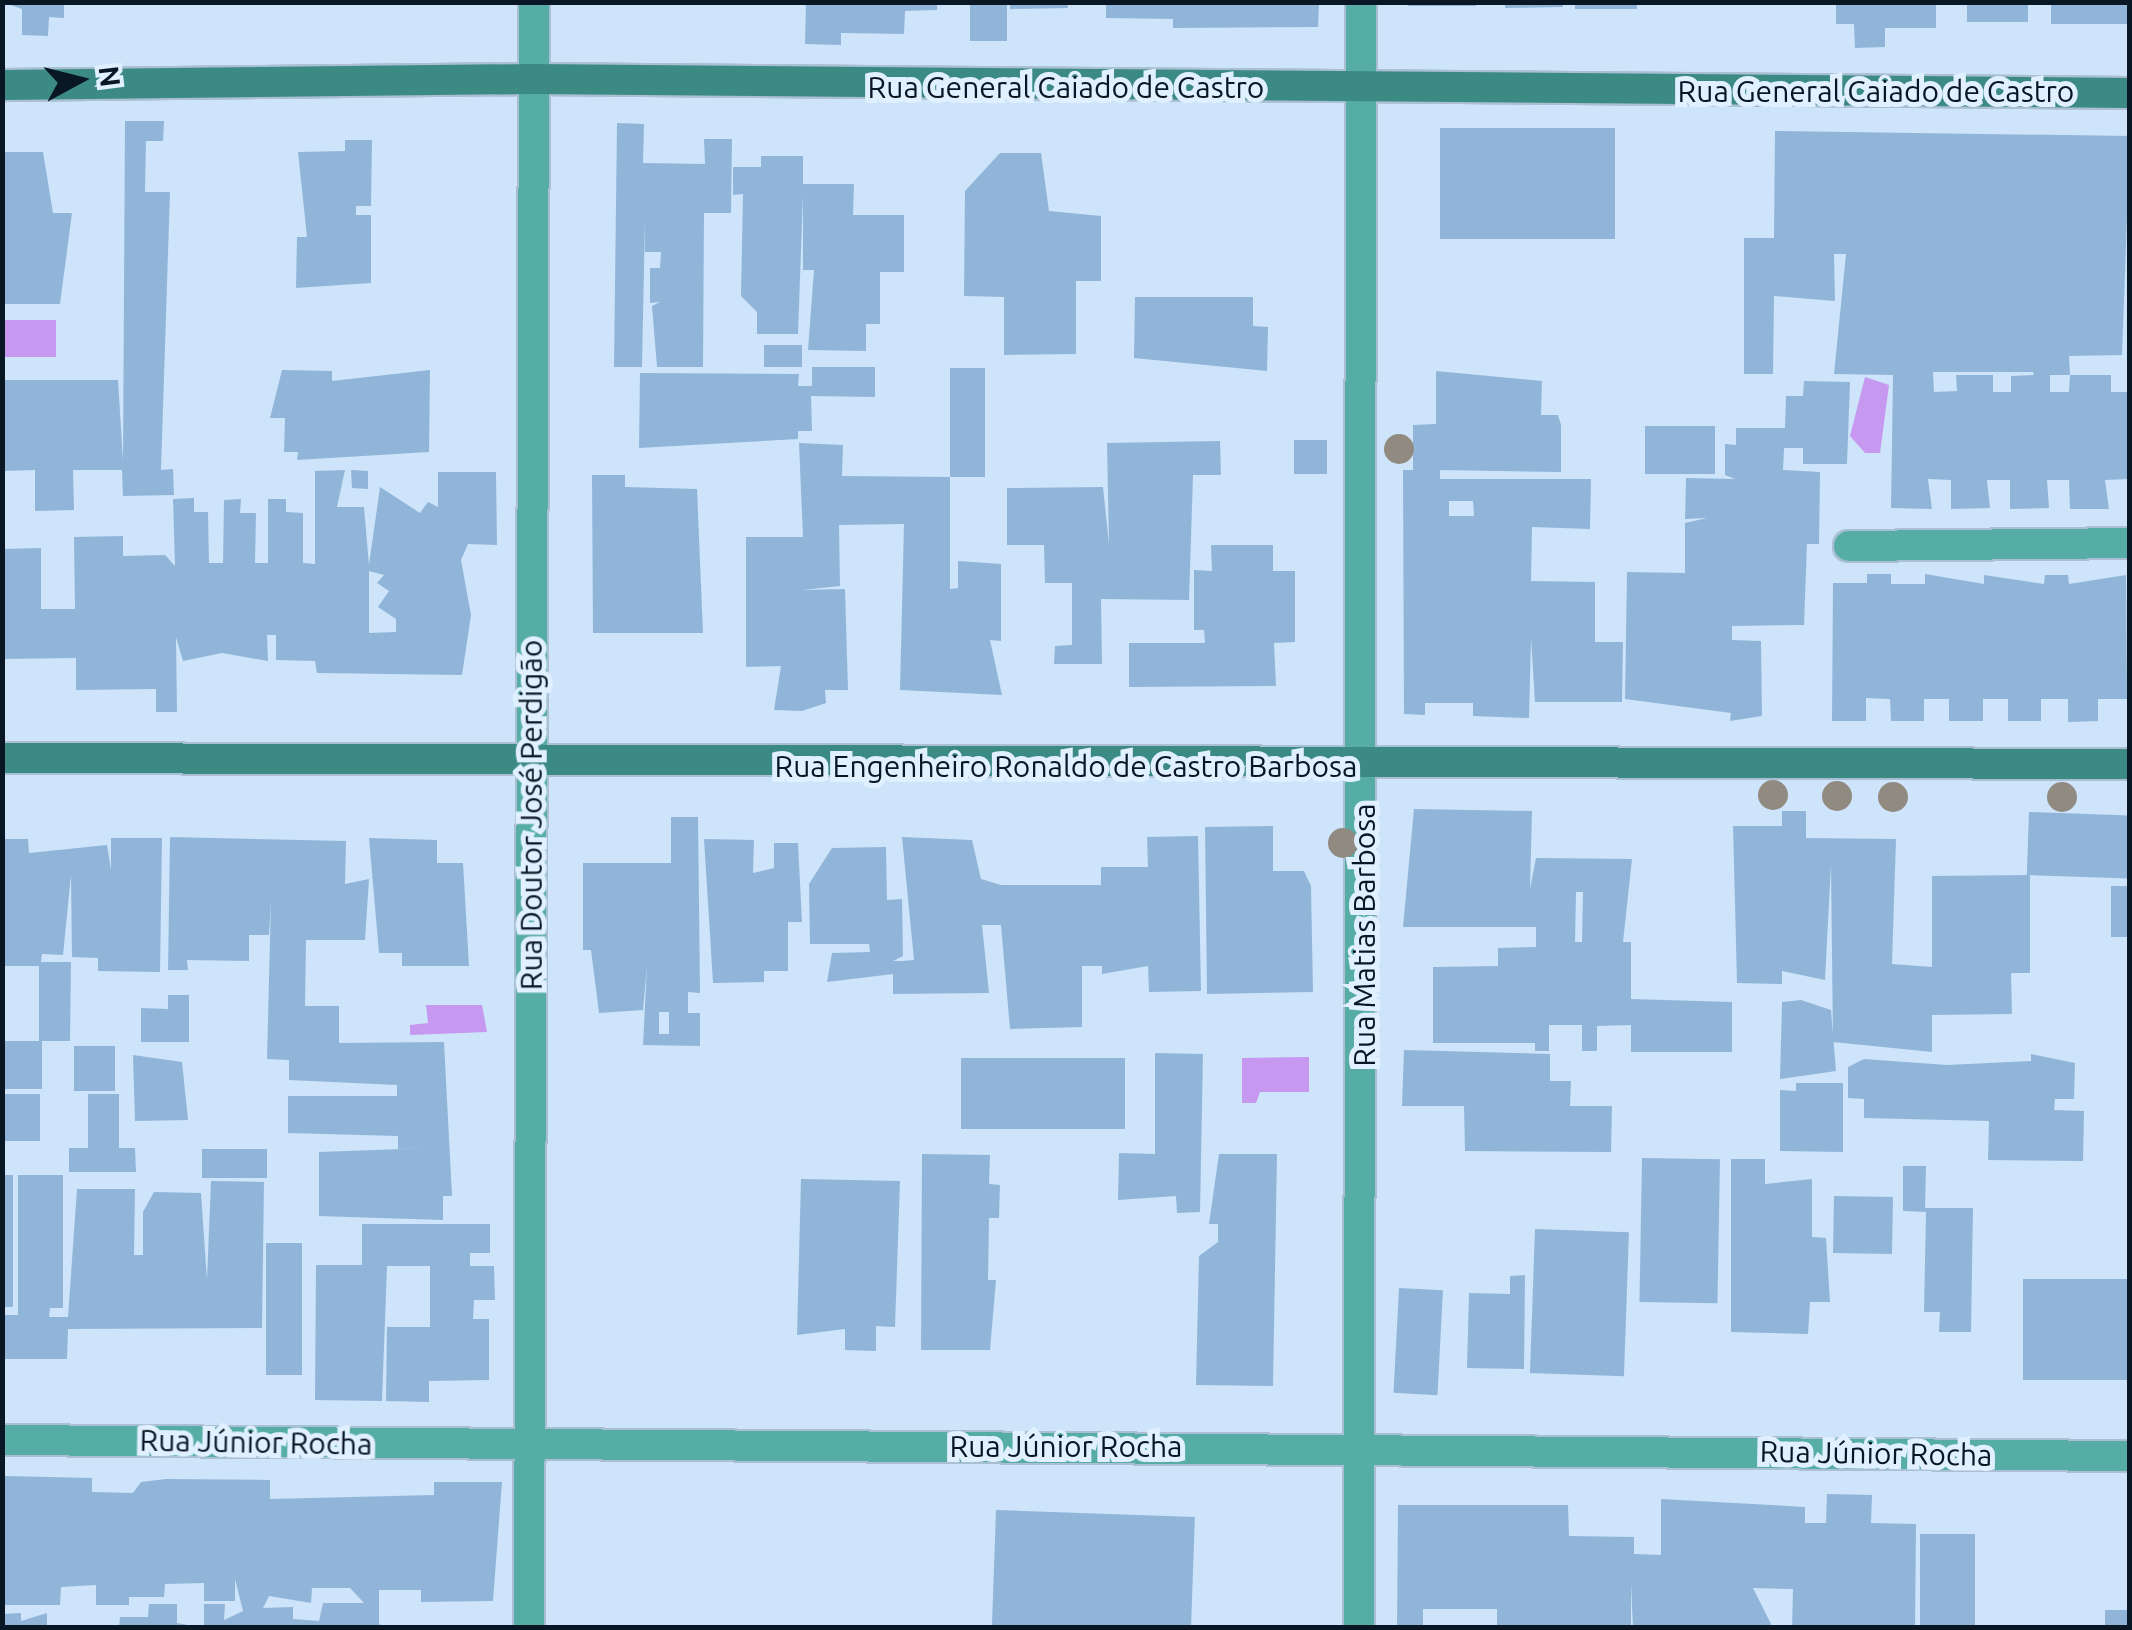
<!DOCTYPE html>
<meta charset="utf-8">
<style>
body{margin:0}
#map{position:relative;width:2132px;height:1630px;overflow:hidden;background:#cde4fa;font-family:Ubuntu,sans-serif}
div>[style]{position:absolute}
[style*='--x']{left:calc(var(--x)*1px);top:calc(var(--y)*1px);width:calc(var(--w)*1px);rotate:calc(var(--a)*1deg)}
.water>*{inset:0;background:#c698ef;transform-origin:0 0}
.building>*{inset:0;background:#91b5d8;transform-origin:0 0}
.roads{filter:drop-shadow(2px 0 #aabfd3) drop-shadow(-2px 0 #aabfd3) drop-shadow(0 2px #aabfd3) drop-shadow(0 -2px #aabfd3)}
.street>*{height:30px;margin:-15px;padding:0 15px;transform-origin:15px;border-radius:15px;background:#56ada5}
.secondary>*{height:30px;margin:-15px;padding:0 15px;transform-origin:15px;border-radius:15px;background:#3b8a83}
.trees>*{width:30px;height:30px;margin:-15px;border-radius:50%;background:#908a81}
span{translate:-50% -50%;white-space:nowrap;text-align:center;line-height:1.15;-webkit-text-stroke:10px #e1f0ff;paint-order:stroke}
.street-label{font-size:30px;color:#091724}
.frame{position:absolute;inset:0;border:5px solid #091724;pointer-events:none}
.north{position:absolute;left:30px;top:30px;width:100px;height:100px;-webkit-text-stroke:8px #e1f0ff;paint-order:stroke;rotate:83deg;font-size:28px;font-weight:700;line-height:40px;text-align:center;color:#091724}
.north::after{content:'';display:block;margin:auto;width:35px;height:45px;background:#091724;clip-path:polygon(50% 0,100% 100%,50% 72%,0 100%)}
</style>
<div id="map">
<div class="water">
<div style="left:3px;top:320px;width:53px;height:37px"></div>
<div style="clip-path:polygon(1865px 377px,1889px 385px,1880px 453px,1865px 453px,1850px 436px)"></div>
<div style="clip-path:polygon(426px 1005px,482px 1005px,487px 1032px,410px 1035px,410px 1025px,428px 1023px)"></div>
<div style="clip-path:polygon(1309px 1057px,1309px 1092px,1260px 1092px,1256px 1103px,1242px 1103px,1242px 1058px)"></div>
</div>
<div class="building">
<div style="clip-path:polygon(2px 2px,64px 2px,64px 18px,49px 17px,48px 36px,22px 35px,22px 9px)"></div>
<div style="clip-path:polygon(806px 2px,937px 2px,937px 10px,905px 11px,904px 34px,841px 33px,841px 45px,805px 44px)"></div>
<div style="left:970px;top:2px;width:37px;height:39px"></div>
<div style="clip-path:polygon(1010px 2px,1067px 2px,1068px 8px,1010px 9px)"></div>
<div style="clip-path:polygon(1106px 2px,1319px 2px,1318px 27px,1173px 28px,1173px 19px,1106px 18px)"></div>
<div style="left:1408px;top:2px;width:68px;height:4px"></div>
<div style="clip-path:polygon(1505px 2px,1563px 2px,1563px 7px,1505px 8px)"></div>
<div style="left:1575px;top:2px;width:62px;height:7px"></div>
<div style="clip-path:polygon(1836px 2px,1936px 2px,1936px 28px,1885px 28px,1885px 47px,1855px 48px,1854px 24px,1836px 24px)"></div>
<div style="left:1967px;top:2px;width:61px;height:20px"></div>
<div style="left:2051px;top:2px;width:79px;height:22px"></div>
<div style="clip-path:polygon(125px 121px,164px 121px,163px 141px,146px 141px,145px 192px,170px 192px,161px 470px,173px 469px,174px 495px,123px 496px,122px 470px,73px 470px,74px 510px,35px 511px,35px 470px,2px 471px,2px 380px,118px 380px,123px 461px)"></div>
<div style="clip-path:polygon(617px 123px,644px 124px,643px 163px,705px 164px,704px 139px,732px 139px,731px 213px,704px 213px,703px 367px,657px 367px,652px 306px,660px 302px,650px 303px,650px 268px,660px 268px,661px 252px,645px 252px,645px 219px,642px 367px,614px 367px)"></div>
<div style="left:1440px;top:128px;width:175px;height:111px"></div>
<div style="clip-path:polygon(evenodd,1775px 131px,2130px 136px,2122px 355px,2069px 356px,2070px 375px,2050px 375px,2050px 392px,2069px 392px,2070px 375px,2111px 375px,2111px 392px,2129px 392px,2129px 479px,2105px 480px,2109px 509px,2070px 509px,2069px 480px,2047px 480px,2049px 508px,2010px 509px,2010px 480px,1987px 480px,1990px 508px,1951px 509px,1951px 480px,1928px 479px,1932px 509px,1891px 508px,1893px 375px,1834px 374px,1846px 254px,1834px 254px,1835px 301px,1774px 296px,1773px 374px,1744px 374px,1744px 238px,1774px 238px,1775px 131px,1933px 372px,2033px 372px,2034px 375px,2011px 376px,2011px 392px,1993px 392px,1993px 375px,1956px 375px,1957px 391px,1934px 392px,1933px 372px)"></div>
<div style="clip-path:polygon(345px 140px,372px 140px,371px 206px,356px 206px,356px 215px,371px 215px,371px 283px,296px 288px,297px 237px,307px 237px,298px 152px,345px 151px)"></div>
<div style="clip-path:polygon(2px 152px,43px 152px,53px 213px,72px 213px,60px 304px,2px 304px)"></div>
<div style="clip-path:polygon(1000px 153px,1041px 153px,1049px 211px,1101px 216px,1101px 281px,1076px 281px,1076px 354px,1004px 355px,1004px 297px,964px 296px,965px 191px)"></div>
<div style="clip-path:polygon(761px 156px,803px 156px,803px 184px,854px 184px,853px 215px,904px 215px,904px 272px,880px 272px,880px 324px,866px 324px,866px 351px,808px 350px,814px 270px,803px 270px,803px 195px,798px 334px,757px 334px,757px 312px,741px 296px,743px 194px,733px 195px,733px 167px,761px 167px)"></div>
<div style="clip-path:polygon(1135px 297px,1253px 297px,1253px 326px,1268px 327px,1267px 371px,1134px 358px)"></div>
<div style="left:764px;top:345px;width:38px;height:22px"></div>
<div style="clip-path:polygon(812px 367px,875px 367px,875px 397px,811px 396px,812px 431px,798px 431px,798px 439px,639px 448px,640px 373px,799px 374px,798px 386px,812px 386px)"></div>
<div style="clip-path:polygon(950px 368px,985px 368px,985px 477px,950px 477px,950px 589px,958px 588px,958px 561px,1001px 564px,1001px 641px,990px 640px,1002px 695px,900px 690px,904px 524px,839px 525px,840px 586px,802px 590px,845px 589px,848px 690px,825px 690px,826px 703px,802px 711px,774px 710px,781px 666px,746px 667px,746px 537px,803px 537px,799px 443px,843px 445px,842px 476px,950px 477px)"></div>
<div style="clip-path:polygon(282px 370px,332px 371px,332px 381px,430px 370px,429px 452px,297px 460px,298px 452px,284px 452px,285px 418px,270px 418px)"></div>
<div style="clip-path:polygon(evenodd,1436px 371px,1542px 381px,1541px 415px,1558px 415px,1561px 425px,1561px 472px,1440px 470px,1440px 479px,1591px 479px,1590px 529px,1532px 527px,1531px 581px,1595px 582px,1595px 642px,1623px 642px,1622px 702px,1535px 702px,1531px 638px,1529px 718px,1473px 716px,1473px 703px,1425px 703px,1425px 715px,1404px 714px,1403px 470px,1413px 470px,1413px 425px,1436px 424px,1436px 371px,1449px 501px,1473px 501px,1474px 516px,1449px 516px,1449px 501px)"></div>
<div style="clip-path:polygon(1804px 381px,1850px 382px,1847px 464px,1803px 464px,1803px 448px,1784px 448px,1783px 470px,1820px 472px,1819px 544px,1807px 544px,1804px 625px,1732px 626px,1732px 640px,1761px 641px,1762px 716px,1730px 721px,1731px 713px,1625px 699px,1627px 572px,1685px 573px,1685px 523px,1707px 518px,1685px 519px,1686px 478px,1735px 479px,1725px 475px,1725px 444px,1736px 445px,1736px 428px,1785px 428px,1786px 396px,1803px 396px)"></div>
<div style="left:1645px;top:426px;width:70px;height:48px"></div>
<div style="left:1327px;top:440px;width:34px;height:33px;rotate:90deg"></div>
<div style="clip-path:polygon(1220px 441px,1221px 475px,1193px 475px,1189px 600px,1101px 599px,1102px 664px,1054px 664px,1055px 646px,1072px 645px,1072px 583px,1045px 583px,1044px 545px,1007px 545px,1007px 488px,1103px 487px,1109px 545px,1107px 443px)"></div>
<div style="clip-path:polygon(evenodd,345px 470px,337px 507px,364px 507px,369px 565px,380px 487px,420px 513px,428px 502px,438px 507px,438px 472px,496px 472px,497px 545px,468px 544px,461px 560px,471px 615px,462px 675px,317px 673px,315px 661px,276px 660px,276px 635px,267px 635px,268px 661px,222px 653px,183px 661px,176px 637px,177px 712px,156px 712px,156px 689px,76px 690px,76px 658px,2px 659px,2px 549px,41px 548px,41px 609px,75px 609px,74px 537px,123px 536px,123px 556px,165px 555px,175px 566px,173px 499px,194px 498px,194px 512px,208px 512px,209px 563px,223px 563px,224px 500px,241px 499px,240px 513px,256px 513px,255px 563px,268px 563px,268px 499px,286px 499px,286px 512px,303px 513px,303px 563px,315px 564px,315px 471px,345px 470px,369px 571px,384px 575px,377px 583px,389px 591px,378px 607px,396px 619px,396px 632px,369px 633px,369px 571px)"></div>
<div style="clip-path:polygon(351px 470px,368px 471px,368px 489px,352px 488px)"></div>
<div style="clip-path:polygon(592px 475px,625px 475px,625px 487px,697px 489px,703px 633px,593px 633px)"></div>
<div style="clip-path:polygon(1211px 545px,1273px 545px,1273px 571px,1295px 571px,1295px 642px,1274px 643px,1276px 686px,1129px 687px,1129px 643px,1205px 643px,1204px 630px,1194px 630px,1194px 570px,1212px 571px)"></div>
<div style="clip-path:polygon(1867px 574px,1891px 574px,1891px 584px,1925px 584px,1925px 574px,1984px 584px,1984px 575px,2044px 584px,2045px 575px,2068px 575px,2069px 584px,2126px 575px,2127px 699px,2098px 699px,2098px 721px,2068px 722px,2068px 699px,2041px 699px,2041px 721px,2008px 721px,2008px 699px,1983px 699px,1983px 721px,1949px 721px,1949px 699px,1924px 699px,1924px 721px,1891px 721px,1890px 699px,1866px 698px,1866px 721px,1832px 721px,1833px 583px,1867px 583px)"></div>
<div style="clip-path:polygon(evenodd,1414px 809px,1532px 811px,1530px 889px,1536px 858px,1632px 859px,1623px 942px,1631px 942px,1631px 999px,1732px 1002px,1732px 1052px,1631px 1052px,1631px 1025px,1597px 1026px,1597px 1051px,1582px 1051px,1582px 1025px,1549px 1025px,1549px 1051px,1535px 1051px,1535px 1043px,1433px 1043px,1433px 967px,1498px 966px,1498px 948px,1536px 947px,1536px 927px,1403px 927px,1414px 809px,1576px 892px,1583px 892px,1582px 942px,1575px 942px,1576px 892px)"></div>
<div style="clip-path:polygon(1782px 811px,1806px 811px,1806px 838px,1896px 839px,1892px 964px,1932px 967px,1932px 876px,2030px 875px,2030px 973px,2011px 973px,2012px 1014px,1932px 1015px,1932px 1052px,1833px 1042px,1831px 864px,1825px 980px,1782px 971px,1782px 984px,1737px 983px,1733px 826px,1782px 826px)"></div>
<div style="left:2029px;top:812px;width:101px;height:63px;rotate:2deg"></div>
<div style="clip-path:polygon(evenodd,671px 817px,698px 817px,700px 993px,688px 992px,688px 1013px,700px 1013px,700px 1046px,643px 1045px,647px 966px,643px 1010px,599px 1013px,591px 950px,583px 950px,583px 863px,671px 863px,671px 817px,659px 1012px,669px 1012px,669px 1034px,659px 1034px,659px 1012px)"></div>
<div style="clip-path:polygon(1273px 826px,1273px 871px,1304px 871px,1311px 886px,1313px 992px,1207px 994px,1205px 827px)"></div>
<div style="clip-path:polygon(1198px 836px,1201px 991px,1149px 992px,1148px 966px,1102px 974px,1102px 966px,1082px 966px,1082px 1027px,1010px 1029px,1001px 925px,982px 925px,989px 993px,893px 994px,893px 974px,827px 982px,832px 953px,870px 952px,869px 944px,810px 944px,809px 884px,832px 848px,886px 847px,887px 900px,902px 899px,903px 956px,893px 961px,902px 961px,914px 960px,902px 837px,972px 840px,981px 879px,1001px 885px,1101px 885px,1101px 867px,1148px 867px,1147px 837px)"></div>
<div style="clip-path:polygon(170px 837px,346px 841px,345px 884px,369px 879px,365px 940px,306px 940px,305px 1006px,339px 1006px,339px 1043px,444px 1042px,452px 1196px,443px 1196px,443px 1220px,319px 1216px,319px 1152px,431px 1148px,398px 1149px,398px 1136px,288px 1133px,288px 1096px,397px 1096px,397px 1085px,289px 1080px,289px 1060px,267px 1059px,271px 900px,269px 935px,249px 935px,249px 961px,187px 960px,188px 970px,168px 970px)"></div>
<div style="clip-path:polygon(111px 838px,162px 838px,160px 972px,98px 971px,98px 958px,72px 957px,71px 875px,63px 955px,42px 954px,41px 962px,71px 962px,70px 1041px,42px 1041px,42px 1089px,2px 1089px,2px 1041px,39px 1041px,39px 966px,2px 966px,2px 839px,28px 839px,29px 853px,107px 845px,111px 870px)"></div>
<div style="clip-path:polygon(369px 838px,437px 840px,437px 863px,463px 863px,469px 966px,402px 966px,402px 953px,379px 953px)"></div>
<div style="clip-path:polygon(704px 839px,754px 840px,753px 873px,774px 868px,774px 843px,798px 843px,802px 922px,788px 922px,788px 971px,764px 971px,764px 982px,713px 983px)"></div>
<div style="left:2111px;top:886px;width:19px;height:51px"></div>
<div style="clip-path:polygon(168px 995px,189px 995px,189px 1042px,141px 1042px,141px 1008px,168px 1009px)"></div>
<div style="clip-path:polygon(1801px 1000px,1831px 1010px,1836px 1071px,1780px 1079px,1782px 1002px)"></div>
<div style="left:74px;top:1046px;width:41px;height:45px"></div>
<div style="clip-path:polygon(1404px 1050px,1550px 1054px,1550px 1081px,1571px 1081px,1570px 1106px,1612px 1106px,1611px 1152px,1465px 1151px,1464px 1106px,1402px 1106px)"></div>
<div style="clip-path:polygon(1155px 1053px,1203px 1054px,1200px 1212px,1177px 1213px,1176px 1196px,1118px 1200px,1119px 1153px,1155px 1154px)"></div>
<div style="clip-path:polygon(2031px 1054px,2075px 1063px,2074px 1099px,2055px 1099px,2054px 1110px,2084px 1111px,2083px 1161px,1988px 1160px,1989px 1121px,1864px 1118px,1864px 1099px,1848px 1098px,1848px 1067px,1864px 1059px,1947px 1065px,2031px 1061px)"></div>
<div style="clip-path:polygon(133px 1055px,182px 1062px,188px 1120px,135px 1121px)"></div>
<div style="left:961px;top:1058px;width:164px;height:71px"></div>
<div style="clip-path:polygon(1796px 1083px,1843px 1083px,1843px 1152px,1780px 1151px,1780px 1090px,1796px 1091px)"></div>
<div style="left:2px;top:1094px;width:38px;height:47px"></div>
<div style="clip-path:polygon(88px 1094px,119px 1094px,119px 1148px,135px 1148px,136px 1172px,69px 1172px,69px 1148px,88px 1148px)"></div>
<div style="left:202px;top:1149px;width:65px;height:29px"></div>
<div style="clip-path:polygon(922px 1154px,990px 1155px,989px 1184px,1000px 1185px,999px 1218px,989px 1218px,988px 1280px,996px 1280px,990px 1350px,921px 1350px)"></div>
<div style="clip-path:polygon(1219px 1154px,1277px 1154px,1273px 1386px,1196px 1385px,1199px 1256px,1218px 1242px,1218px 1224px,1209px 1224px)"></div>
<div style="left:1642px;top:1158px;width:78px;height:144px;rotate:1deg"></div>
<div style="clip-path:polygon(1731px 1159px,1765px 1159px,1765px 1184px,1812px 1179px,1812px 1237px,1826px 1238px,1830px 1302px,1810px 1302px,1808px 1334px,1731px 1332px)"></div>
<div style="clip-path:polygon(1903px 1166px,1926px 1166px,1925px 1208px,1973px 1208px,1971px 1332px,1939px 1332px,1940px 1312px,1924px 1312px,1926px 1212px,1903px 1211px)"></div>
<div style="left:2px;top:1175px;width:11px;height:132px"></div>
<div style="clip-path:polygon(18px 1175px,63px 1175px,63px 1308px,50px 1308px,49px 1317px,68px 1317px,77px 1189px,135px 1189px,134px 1255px,143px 1255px,143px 1212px,154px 1192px,201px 1193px,207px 1280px,211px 1181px,264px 1182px,262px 1328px,68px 1329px,67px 1359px,2px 1359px,2px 1315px,18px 1315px)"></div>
<div style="clip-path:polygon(801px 1179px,900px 1181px,895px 1327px,876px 1326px,876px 1351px,845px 1350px,845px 1329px,797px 1335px)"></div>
<div style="left:1834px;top:1196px;width:59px;height:57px;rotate:1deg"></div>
<div style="clip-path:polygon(362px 1224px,490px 1224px,490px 1253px,470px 1253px,470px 1266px,494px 1266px,495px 1300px,474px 1300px,473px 1319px,489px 1319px,489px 1380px,429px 1381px,429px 1402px,386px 1401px,387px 1327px,430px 1327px,430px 1266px,387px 1266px,382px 1401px,315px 1400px,316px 1265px,362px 1265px)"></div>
<div style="left:1535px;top:1229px;width:94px;height:144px;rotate:2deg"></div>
<div style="left:266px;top:1243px;width:36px;height:132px"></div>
<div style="clip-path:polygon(1525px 1275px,1524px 1369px,1467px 1368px,1469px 1293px,1510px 1294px,1510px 1276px)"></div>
<div style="left:2130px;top:1279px;width:101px;height:107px;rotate:90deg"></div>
<div style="left:1399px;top:1288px;width:44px;height:105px;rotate:3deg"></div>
<div style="clip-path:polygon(evenodd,5px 1476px,92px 1478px,92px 1492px,133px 1493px,141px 1482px,166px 1479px,270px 1480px,270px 1499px,434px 1495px,434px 1482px,502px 1482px,493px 1601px,421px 1602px,421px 1590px,379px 1590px,379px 1624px,388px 1628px,204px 1628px,204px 1604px,225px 1604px,224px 1620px,243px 1611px,235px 1579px,235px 1601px,204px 1601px,204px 1583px,165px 1584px,164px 1597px,129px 1597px,129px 1605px,96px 1605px,96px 1585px,61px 1587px,60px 1605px,2px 1605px,5px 1476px,312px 1588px,350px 1588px,364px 1603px,323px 1603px,319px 1621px,293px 1619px,293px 1607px,263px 1608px,269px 1596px,311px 1603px,312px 1588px)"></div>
<div style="clip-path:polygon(1827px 1494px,1872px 1495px,1871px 1523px,1916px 1524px,1915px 1628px,1792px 1628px,1793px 1589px,1753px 1588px,1773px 1628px,1633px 1628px,1631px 1583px,1631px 1628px,1497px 1628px,1497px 1609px,1423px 1609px,1423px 1628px,1397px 1628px,1398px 1505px,1568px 1505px,1569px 1536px,1634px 1537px,1634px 1554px,1661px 1555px,1661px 1499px,1805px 1507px,1805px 1523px,1826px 1523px)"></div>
<div style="left:996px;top:1510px;width:199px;height:118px;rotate:2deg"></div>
<div style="left:1920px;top:1534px;width:55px;height:94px"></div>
<div style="clip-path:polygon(149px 1604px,177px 1604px,177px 1623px,204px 1628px,119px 1628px,120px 1617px,148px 1617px)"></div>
<div style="left:2105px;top:1610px;width:25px;height:18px"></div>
<div style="clip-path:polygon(21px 1613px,21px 1621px,47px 1613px,47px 1628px,2px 1628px,2px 1614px)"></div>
</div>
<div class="roads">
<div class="street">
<div style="--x:1849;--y:546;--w:281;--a:-0.6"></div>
<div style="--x:2;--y:1440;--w:2128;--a:0.43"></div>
<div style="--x:529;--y:1628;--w:1626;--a:-89.82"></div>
<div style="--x:1359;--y:1628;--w:1626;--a:-89.93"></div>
</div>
<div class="secondary">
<div style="--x:2;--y:85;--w:531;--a:-0.65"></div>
<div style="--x:533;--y:79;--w:1597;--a:0.5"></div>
<div style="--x:2;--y:758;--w:2128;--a:0.16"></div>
</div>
</div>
<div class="trees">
<div style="left:1399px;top:449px"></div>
<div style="left:1773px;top:795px"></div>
<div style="left:1837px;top:796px"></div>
<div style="left:1893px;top:797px"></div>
<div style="left:2062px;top:797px"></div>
<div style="left:1343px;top:843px"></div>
</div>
<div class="street-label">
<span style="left:1066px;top:87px">Rua General Caiado de Castro</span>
<span style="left:1876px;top:91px">Rua General Caiado de Castro</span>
<span style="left:1066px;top:766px">Rua Engenheiro Ronaldo de Castro Barbosa</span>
<span style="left:531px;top:815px;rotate:-90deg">Rua Doutor José Perdigão</span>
<span style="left:1364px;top:935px;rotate:-90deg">Rua Matias Barbosa</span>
<span style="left:256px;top:1442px;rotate:1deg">Rua Júnior Rocha</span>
<span style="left:1066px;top:1446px">Rua Júnior Rocha</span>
<span style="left:1876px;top:1453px;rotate:1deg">Rua Júnior Rocha</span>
</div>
<div class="frame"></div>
<div class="north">N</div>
</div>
